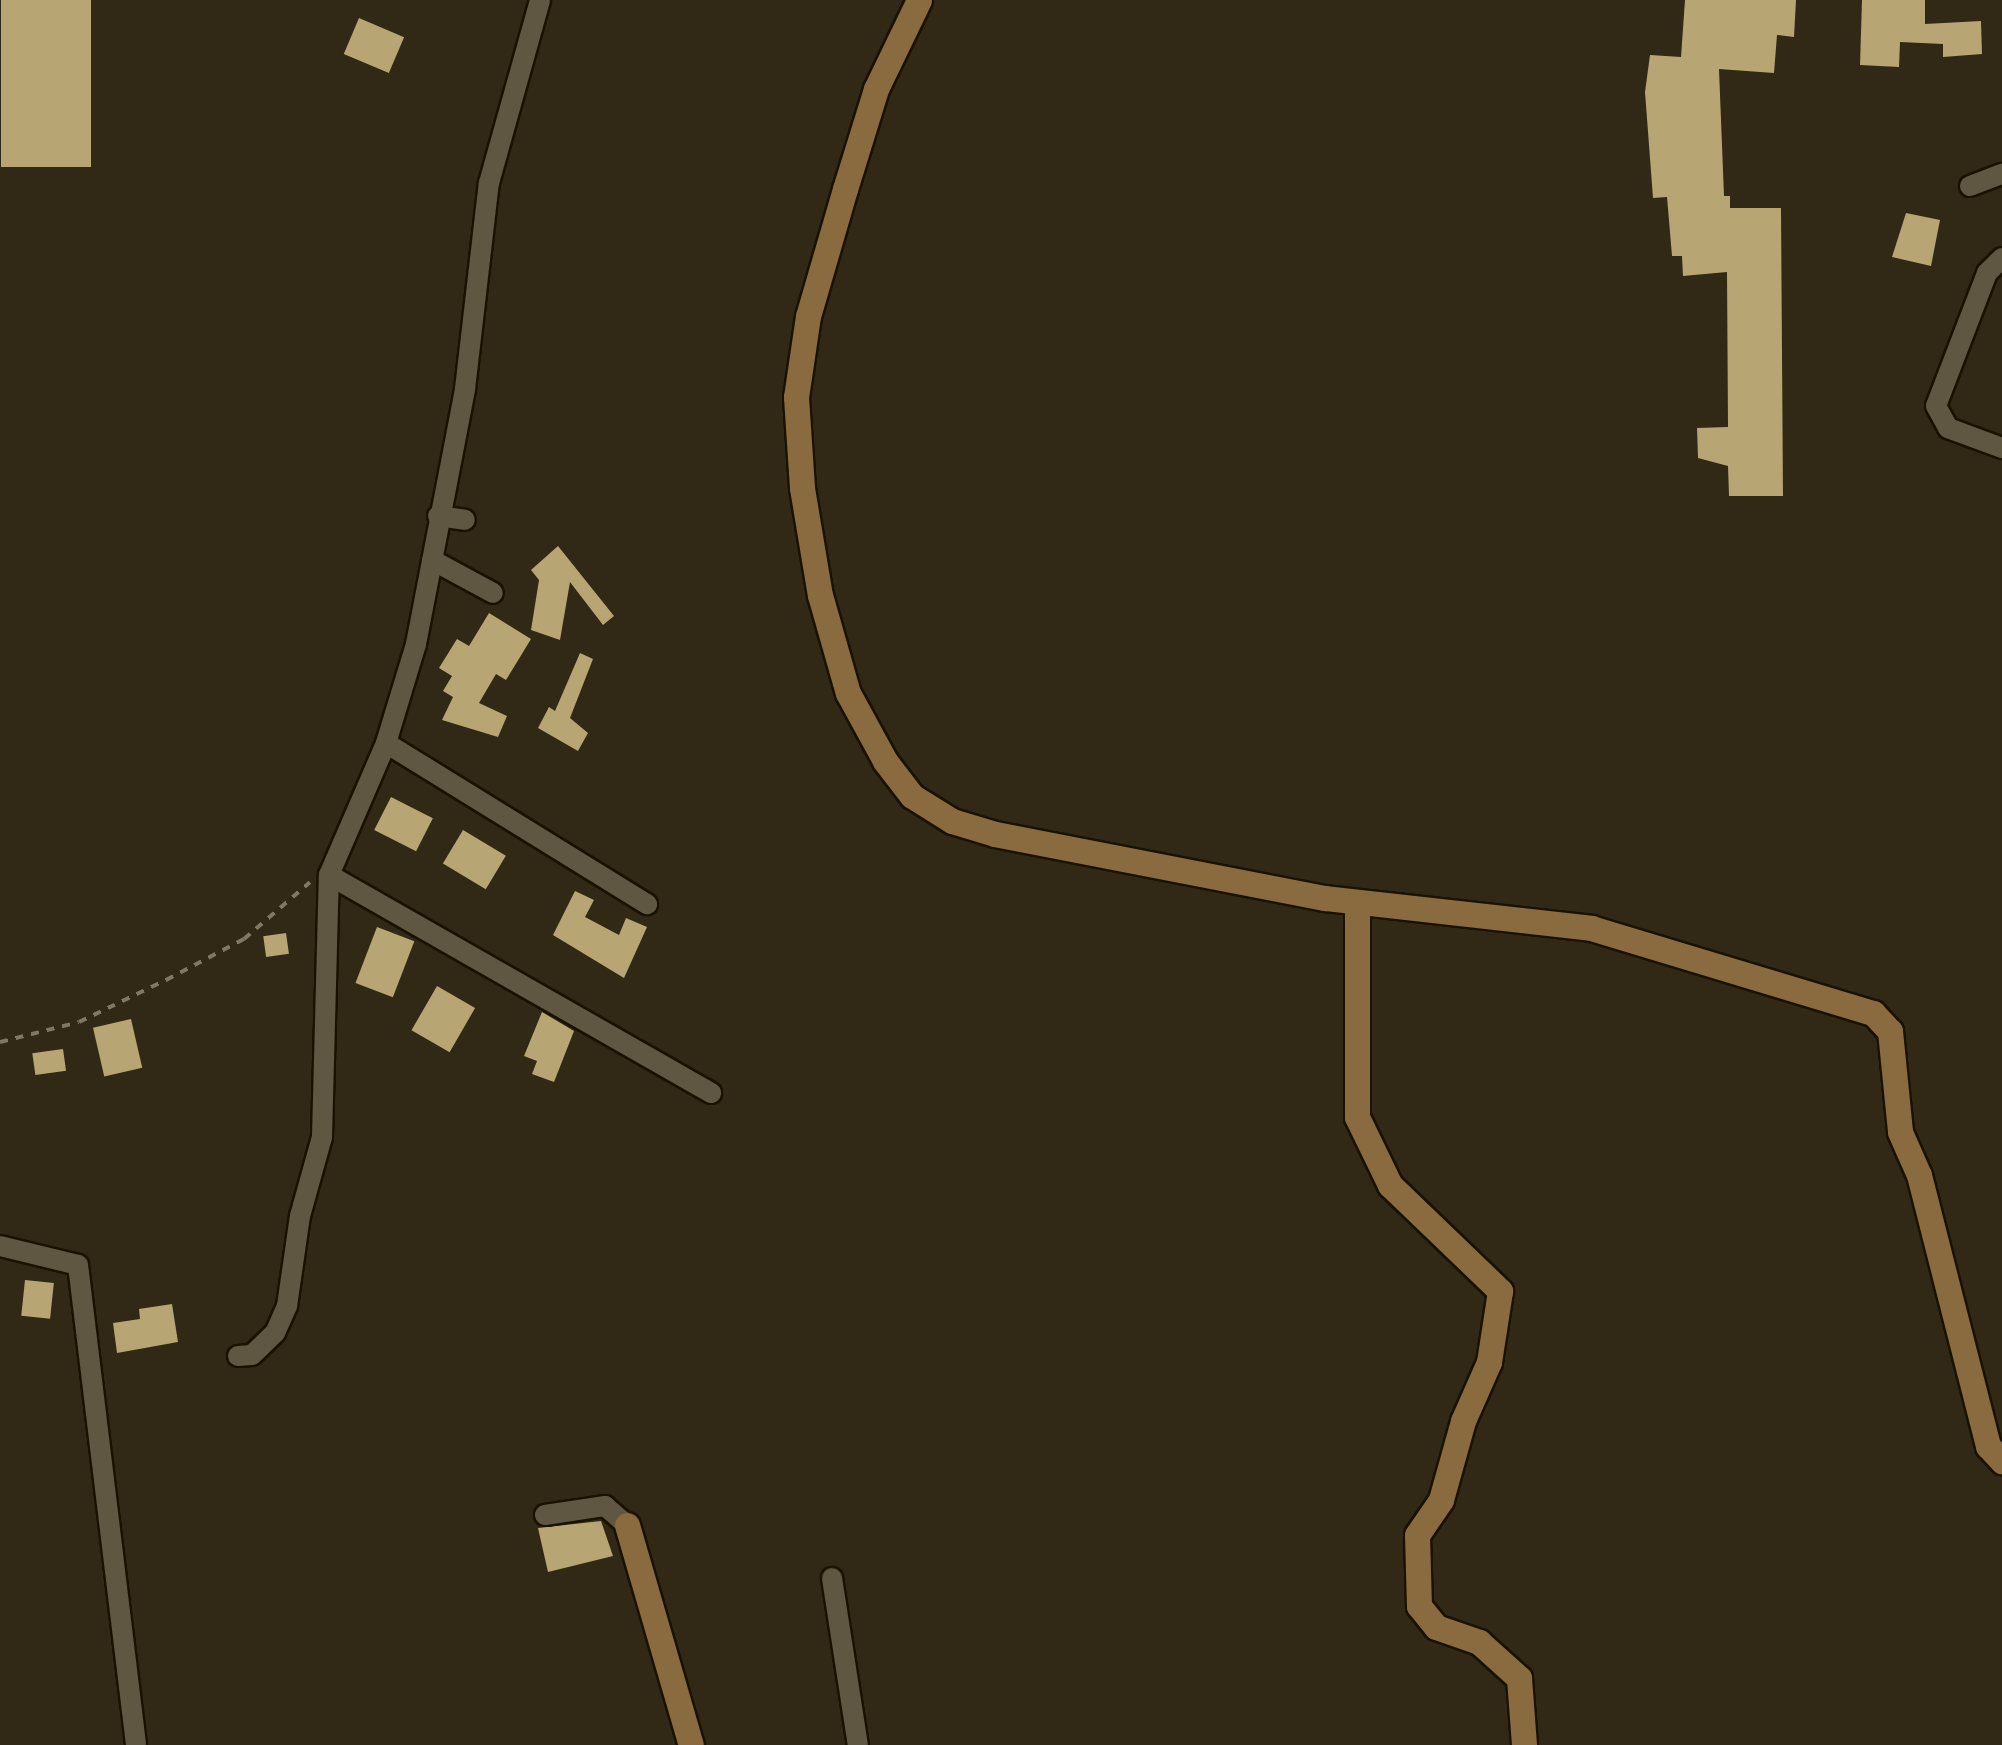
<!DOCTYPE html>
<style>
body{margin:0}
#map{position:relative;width:2002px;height:1745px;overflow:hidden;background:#312915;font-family:"Fira Sans",sans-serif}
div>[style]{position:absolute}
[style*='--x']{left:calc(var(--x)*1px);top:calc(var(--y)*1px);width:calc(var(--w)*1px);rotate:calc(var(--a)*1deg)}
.building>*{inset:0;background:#b8a574;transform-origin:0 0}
.path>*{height:4px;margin-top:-2px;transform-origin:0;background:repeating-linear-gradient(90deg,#7f7867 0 8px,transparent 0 16px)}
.roads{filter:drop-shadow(2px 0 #191201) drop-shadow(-2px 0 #191201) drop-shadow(0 2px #191201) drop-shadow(0 -2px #191201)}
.street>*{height:20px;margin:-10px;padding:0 10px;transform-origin:10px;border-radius:10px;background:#5f5741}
.secondary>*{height:25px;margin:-12.5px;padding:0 12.5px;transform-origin:12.5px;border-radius:12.5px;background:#8a6a3f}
span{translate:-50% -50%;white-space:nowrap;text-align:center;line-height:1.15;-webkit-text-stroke:10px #27200b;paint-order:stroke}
</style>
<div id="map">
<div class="building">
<div style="left:1px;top:0;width:90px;height:167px"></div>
<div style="clip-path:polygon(1685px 0,1796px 0,1794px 37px,1777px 35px,1774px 73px,1719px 69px,1724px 196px,1730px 196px,1730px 208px,1781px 208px,1783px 496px,1729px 496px,1728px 466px,1698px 458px,1697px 428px,1728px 427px,1727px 272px,1683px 276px,1682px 256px,1672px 256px,1667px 197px,1653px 198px,1645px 92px,1650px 55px,1681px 57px)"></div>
<div style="clip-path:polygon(1862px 0,1925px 0,1925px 24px,1981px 21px,1982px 54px,1943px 57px,1943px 44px,1900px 42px,1899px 67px,1860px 65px)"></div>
<div style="left:359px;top:18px;width:49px;height:39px;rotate:23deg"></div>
<div style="clip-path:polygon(1906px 213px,1940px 220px,1931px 266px,1892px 257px)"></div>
<div style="clip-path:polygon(558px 546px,614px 616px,603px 625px,570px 582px,560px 640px,531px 630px,539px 580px,531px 570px)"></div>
<div style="clip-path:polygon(489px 613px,531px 639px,506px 680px,496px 674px,479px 703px,507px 716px,498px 737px,442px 720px,453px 697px,443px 691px,452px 676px,439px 668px,457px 639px,469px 646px)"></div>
<div style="clip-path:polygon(580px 653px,593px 659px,570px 718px,588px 733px,578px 751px,538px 728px,549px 707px,555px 711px)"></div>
<div style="left:391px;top:797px;width:47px;height:37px;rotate:27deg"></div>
<div style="left:463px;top:830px;width:50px;height:39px;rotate:31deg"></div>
<div style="clip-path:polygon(575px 891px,594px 900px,585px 917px,619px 935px,626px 918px,647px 927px,624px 978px,553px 935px)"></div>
<div style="left:377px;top:927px;width:40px;height:60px;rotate:21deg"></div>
<div style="left:286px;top:933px;width:21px;height:23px;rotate:82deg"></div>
<div style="left:437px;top:986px;width:44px;height:51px;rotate:30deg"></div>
<div style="clip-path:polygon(542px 1012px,574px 1031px,554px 1082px,532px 1074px,537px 1061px,524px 1056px)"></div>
<div style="left:131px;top:1019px;width:50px;height:39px;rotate:77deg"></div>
<div style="left:63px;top:1049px;width:22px;height:31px;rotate:82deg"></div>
<div style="left:25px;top:1280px;width:29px;height:36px;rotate:6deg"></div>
<div style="clip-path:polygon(172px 1304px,178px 1342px,117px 1353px,113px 1323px,140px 1319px,139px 1309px)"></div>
<div style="clip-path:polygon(601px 1521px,613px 1556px,548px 1572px,538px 1528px)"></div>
</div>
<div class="path">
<div style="--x:0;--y:1042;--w:81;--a:-14.2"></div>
<div style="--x:79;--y:1022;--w:97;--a:-25.8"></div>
<div style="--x:166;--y:980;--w:88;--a:-27.7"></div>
<div style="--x:244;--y:939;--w:87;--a:-40.8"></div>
</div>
<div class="roads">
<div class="street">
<div style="--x:1970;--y:186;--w:34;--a:-21"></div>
<div style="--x:2002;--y:258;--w:21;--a:135"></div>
<div style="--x:1987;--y:273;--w:142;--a:111"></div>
<div style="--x:1936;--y:406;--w:25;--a:61"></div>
<div style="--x:1948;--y:428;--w:58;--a:20.3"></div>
<div style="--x:438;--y:516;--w:27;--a:8"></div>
<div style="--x:432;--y:560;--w:69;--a:28.4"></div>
<div style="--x:386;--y:743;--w:307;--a:31.7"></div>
<div style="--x:329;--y:875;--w:440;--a:29.7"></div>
<div style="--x:0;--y:1246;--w:80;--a:13.7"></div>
<div style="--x:78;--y:1265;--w:483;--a:83.1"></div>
<div style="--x:238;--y:1356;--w:14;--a:-4"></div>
<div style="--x:252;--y:1355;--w:32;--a:-44"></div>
<div style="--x:275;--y:1333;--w:30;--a:-66"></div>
<div style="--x:287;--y:1306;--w:91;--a:-81.8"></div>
<div style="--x:300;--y:1216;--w:82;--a:-74.4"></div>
<div style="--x:322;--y:1137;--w:262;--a:-88.5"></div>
<div style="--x:329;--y:875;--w:144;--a:-66.6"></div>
<div style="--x:386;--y:743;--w:103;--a:-73.1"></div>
<div style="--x:416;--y:644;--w:260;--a:-79.1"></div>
<div style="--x:465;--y:389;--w:207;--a:-83.4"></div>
<div style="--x:489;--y:183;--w:190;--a:-74.4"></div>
<div style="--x:545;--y:1515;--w:61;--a:-8.5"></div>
<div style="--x:605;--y:1506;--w:29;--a:41"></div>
<div style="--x:832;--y:1578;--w:169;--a:81.2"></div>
</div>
<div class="secondary">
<div style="--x:919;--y:0;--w:99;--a:115.8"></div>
<div style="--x:876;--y:89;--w:105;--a:107.2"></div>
<div style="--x:845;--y:189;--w:132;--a:106.2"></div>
<div style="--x:808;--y:316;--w:82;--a:98.4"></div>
<div style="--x:796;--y:397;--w:91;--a:86.2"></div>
<div style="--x:802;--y:488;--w:109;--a:80.5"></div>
<div style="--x:820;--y:595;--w:102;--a:74.1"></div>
<div style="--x:848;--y:693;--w:77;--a:61.4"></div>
<div style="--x:885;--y:761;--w:44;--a:52.4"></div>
<div style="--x:912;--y:796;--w:47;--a:32"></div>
<div style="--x:952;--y:821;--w:45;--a:16.8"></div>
<div style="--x:995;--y:834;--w:336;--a:11"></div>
<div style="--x:1325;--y:898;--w:268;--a:6.4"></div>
<div style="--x:1591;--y:928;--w:295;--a:16.8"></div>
<div style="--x:1873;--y:1013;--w:25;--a:47"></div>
<div style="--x:1890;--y:1031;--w:101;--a:84.3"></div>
<div style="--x:1900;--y:1132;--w:47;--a:66.2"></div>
<div style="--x:1919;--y:1175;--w:280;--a:75.7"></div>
<div style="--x:1988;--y:1446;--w:21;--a:47"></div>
<div style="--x:1357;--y:903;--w:214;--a:90"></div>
<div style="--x:1357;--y:1117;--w:76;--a:64.1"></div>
<div style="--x:1390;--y:1185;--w:153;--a:43.9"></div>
<div style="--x:1500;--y:1291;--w:72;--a:98.8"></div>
<div style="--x:1489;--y:1362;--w:64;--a:113.8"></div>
<div style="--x:1463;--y:1421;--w:82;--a:105.6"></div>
<div style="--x:1441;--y:1500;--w:42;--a:124.4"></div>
<div style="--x:1417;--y:1535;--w:71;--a:88.4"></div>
<div style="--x:1419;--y:1606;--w:27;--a:51"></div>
<div style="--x:1436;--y:1627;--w:46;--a:19.2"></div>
<div style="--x:1479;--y:1642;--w:54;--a:42"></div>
<div style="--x:1519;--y:1678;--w:67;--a:85.7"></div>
<div style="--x:627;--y:1525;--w:229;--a:73.8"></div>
</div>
</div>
</div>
